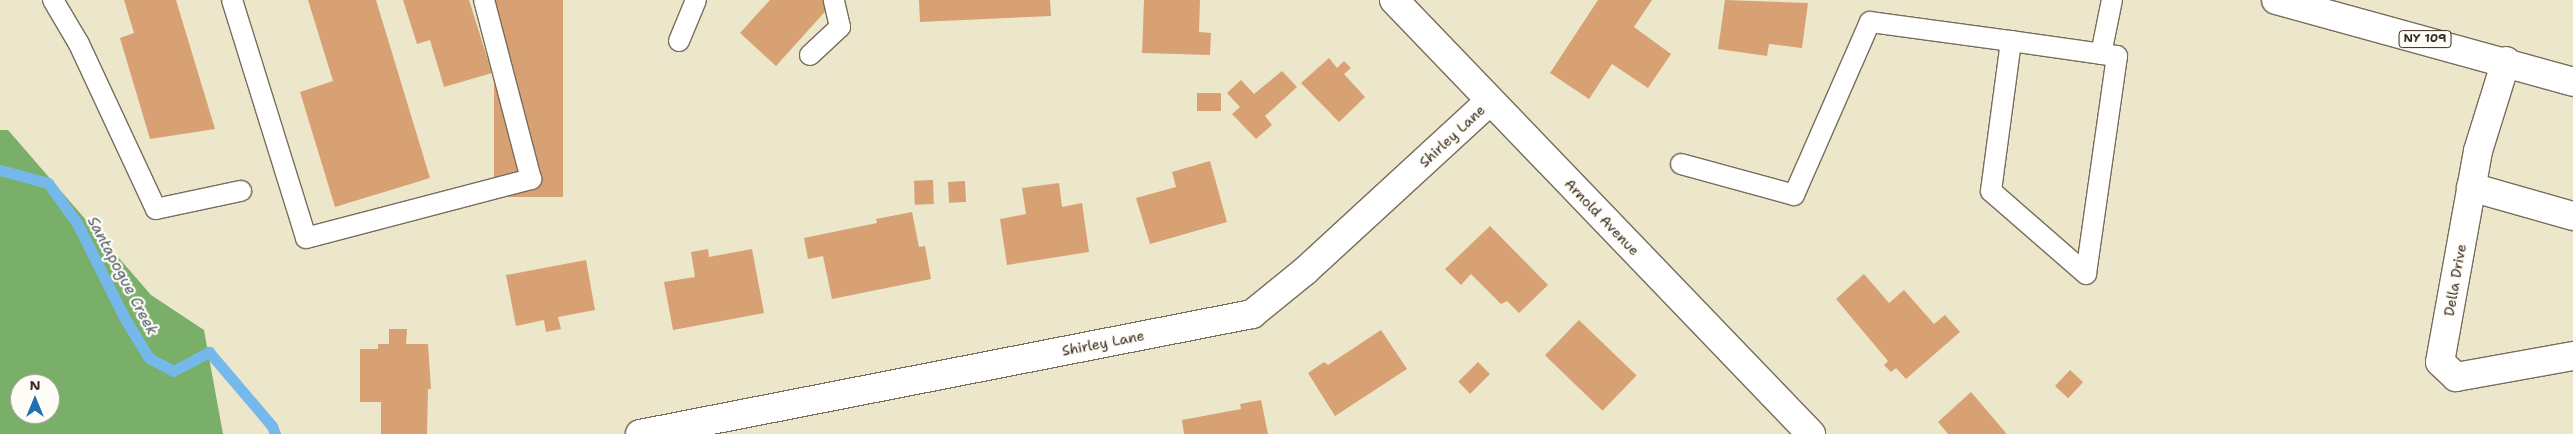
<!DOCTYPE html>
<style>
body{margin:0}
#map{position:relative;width:2573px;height:434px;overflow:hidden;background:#ece7cb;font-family:"Shantell Sans",sans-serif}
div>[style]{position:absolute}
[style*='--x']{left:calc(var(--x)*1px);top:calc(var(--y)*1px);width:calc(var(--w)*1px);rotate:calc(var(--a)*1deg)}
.forest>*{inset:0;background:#7aaf6a}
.stream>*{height:11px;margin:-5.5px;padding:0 5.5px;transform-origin:5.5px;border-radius:5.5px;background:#75b9eb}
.building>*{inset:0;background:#d7a174;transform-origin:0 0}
.roads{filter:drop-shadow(1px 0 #796c5b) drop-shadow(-1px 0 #796c5b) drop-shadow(0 1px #796c5b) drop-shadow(0 -1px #796c5b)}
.service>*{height:20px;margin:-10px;padding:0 10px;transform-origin:10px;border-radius:10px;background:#fff}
.minor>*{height:28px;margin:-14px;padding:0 14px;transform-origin:14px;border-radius:14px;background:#fff}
.tertiary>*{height:28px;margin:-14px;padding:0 14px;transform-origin:14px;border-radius:14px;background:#fff}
.primary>*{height:28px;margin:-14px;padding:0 14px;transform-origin:14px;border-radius:14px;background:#fff}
span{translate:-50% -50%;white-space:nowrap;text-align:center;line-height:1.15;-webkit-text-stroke:4.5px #fdfcf7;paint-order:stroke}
.shield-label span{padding:1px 4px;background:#fdfcf7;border:1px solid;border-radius:4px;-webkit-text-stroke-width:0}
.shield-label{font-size:12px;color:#3b2a1e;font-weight:700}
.street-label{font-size:14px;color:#3b2a1e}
.water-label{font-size:15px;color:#4f5c66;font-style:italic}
.north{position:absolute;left:10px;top:374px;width:50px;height:50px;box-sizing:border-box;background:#fdfcf7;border:1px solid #afa8a0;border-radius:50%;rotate:0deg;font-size:14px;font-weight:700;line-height:20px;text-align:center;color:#3b2a1e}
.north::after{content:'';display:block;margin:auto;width:18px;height:22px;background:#1f6fb2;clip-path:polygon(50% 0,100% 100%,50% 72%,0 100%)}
</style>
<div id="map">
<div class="forest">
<div style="clip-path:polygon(evenodd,0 130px,8px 130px,151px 295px,204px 330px,223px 434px,0 434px,0 130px,20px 384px,50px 384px,50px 414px,20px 414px,20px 384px)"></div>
</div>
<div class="stream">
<div style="--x:0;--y:170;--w:50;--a:15.2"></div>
<div style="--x:48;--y:183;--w:49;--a:54.1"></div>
<div style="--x:77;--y:223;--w:107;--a:63.4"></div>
<div style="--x:125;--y:319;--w:46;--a:58.4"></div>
<div style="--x:149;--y:358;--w:27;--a:28"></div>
<div style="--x:173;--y:371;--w:41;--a:-27.8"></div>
<div style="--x:209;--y:352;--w:97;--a:49.6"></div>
<div style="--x:272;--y:426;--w:9;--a:69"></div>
</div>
<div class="building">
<div style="clip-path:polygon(124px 0,176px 0,215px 129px,150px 139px,120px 38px,134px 33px)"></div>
<div style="clip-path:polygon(308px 0,376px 0,430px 178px,335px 207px,300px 92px,333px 81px)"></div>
<div style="clip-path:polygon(403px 0,469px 0,492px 73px,444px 87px,430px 40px,417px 44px)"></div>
<div style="left:494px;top:0;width:69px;height:197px"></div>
<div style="clip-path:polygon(770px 0,826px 0,831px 5px,776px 66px,740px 33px)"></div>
<div style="clip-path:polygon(919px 0,1050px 0,1051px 16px,920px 22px)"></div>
<div style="clip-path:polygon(1144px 0,1200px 0,1199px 32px,1211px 33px,1210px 55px,1142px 53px)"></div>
<div style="clip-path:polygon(1598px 0,1652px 0,1634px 27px,1671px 54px,1648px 88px,1612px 64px,1589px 99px,1550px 73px)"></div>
<div style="clip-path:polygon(1725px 0,1808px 3px,1802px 48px,1769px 44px,1767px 56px,1718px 49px)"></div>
<div style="clip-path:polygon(1329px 58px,1337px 68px,1344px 61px,1351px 68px,1344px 74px,1365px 97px,1339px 122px,1301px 83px)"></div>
<div style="clip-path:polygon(1282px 71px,1297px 87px,1265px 116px,1272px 125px,1256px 139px,1232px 114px,1240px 107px,1227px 93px,1241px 80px,1254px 94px)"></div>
<div style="left:1197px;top:93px;width:24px;height:18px"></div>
<div style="clip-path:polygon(1210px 161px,1227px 222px,1150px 244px,1136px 198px,1176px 187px,1172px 172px)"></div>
<div style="left:933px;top:180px;width:24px;height:19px;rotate:88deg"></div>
<div style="left:965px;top:181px;width:21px;height:17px;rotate:87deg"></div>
<div style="clip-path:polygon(1059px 183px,1062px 207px,1082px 203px,1089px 252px,1007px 265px,1000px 219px,1026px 214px,1022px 188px)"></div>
<div style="clip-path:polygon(912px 212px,919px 247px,925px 246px,931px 279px,832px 299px,823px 256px,808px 259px,804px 238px,877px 223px,876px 219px)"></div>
<div style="clip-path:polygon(1490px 226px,1548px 285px,1519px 313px,1507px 301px,1501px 304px,1471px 274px,1461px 285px,1445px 269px)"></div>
<div style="clip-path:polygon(708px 249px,709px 257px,752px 249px,764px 313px,673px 330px,664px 282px,695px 277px,691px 252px)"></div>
<div style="clip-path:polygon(586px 260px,595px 310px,558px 317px,561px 329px,546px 332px,544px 320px,516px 326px,506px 275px)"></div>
<div style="clip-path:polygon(1864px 274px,1889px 303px,1904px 290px,1934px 324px,1945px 315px,1960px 332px,1906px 379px,1896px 368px,1891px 372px,1884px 365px,1888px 361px,1836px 299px)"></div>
<div style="left:1579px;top:320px;width:80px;height:49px;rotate:44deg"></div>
<div style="clip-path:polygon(389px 329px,407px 329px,406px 344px,428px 344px,431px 389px,428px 389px,427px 434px,381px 434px,381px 402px,360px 402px,360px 349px,378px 349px,378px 344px,389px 344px)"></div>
<div style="clip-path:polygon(1381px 330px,1407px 369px,1335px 416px,1308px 373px,1324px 362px,1328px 365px)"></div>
<div style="left:1478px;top:362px;width:17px;height:28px;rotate:45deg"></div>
<div style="left:2070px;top:370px;width:18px;height:22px;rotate:43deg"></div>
<div style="clip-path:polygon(1971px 392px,2006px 433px,2005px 434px,1948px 434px,1938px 422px)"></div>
<div style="clip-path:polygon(1261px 400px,1268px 434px,1184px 434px,1182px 420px,1241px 409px,1240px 404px)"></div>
</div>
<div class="roads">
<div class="service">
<div style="--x:53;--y:0;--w:51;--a:59.4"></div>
<div style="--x:79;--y:44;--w:182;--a:65"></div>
<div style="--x:156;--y:209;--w:87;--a:-12"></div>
<div style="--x:232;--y:0;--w:249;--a:72.7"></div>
<div style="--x:306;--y:238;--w:233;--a:-14.7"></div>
<div style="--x:531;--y:179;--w:185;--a:-104.7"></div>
<div style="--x:679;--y:41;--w:44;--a:-67.5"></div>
<div style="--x:2011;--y:41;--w:107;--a:8.1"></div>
<div style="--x:2117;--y:56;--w:220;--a:98.1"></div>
<div style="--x:2086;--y:274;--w:126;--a:-138.9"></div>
<div style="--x:1991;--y:191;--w:151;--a:-82.4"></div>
<div style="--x:2101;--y:54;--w:55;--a:-78.5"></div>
<div style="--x:810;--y:55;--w:41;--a:-43"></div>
<div style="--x:840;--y:27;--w:28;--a:-103"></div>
<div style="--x:1681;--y:164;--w:117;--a:15.3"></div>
<div style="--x:1794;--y:195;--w:189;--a:-66.3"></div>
<div style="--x:1870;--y:22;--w:142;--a:7.7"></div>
</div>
<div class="minor">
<div style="--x:2506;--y:61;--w:94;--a:107.3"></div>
<div style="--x:2478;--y:151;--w:214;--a:100.2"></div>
<div style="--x:2440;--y:362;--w:22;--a:43"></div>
<div style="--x:2456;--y:377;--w:119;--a:-10.2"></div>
<div style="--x:2471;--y:187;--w:106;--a:15.9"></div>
<div style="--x:640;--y:434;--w:624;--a:-11.09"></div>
<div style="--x:1252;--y:314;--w:68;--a:-39.1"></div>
<div style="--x:1305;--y:271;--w:251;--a:-42.6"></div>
</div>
<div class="tertiary">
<div style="--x:1394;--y:0;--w:602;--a:46.14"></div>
</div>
<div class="primary">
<div style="--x:2276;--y:0;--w:308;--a:15.4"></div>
</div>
</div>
<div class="shield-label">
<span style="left:2425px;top:39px">NY 109</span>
</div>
<div class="street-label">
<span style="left:1452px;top:136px;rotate:-43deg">Shirley Lane</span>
<span style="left:1602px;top:217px;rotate:46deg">Arnold Avenue</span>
<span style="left:2455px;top:280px;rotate:-80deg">Della Drive</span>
<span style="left:1103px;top:343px;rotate:-11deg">Shirley Lane</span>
</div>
<div class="water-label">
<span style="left:122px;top:276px;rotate:62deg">Santapogue Creek</span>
</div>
<div class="north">N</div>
</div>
